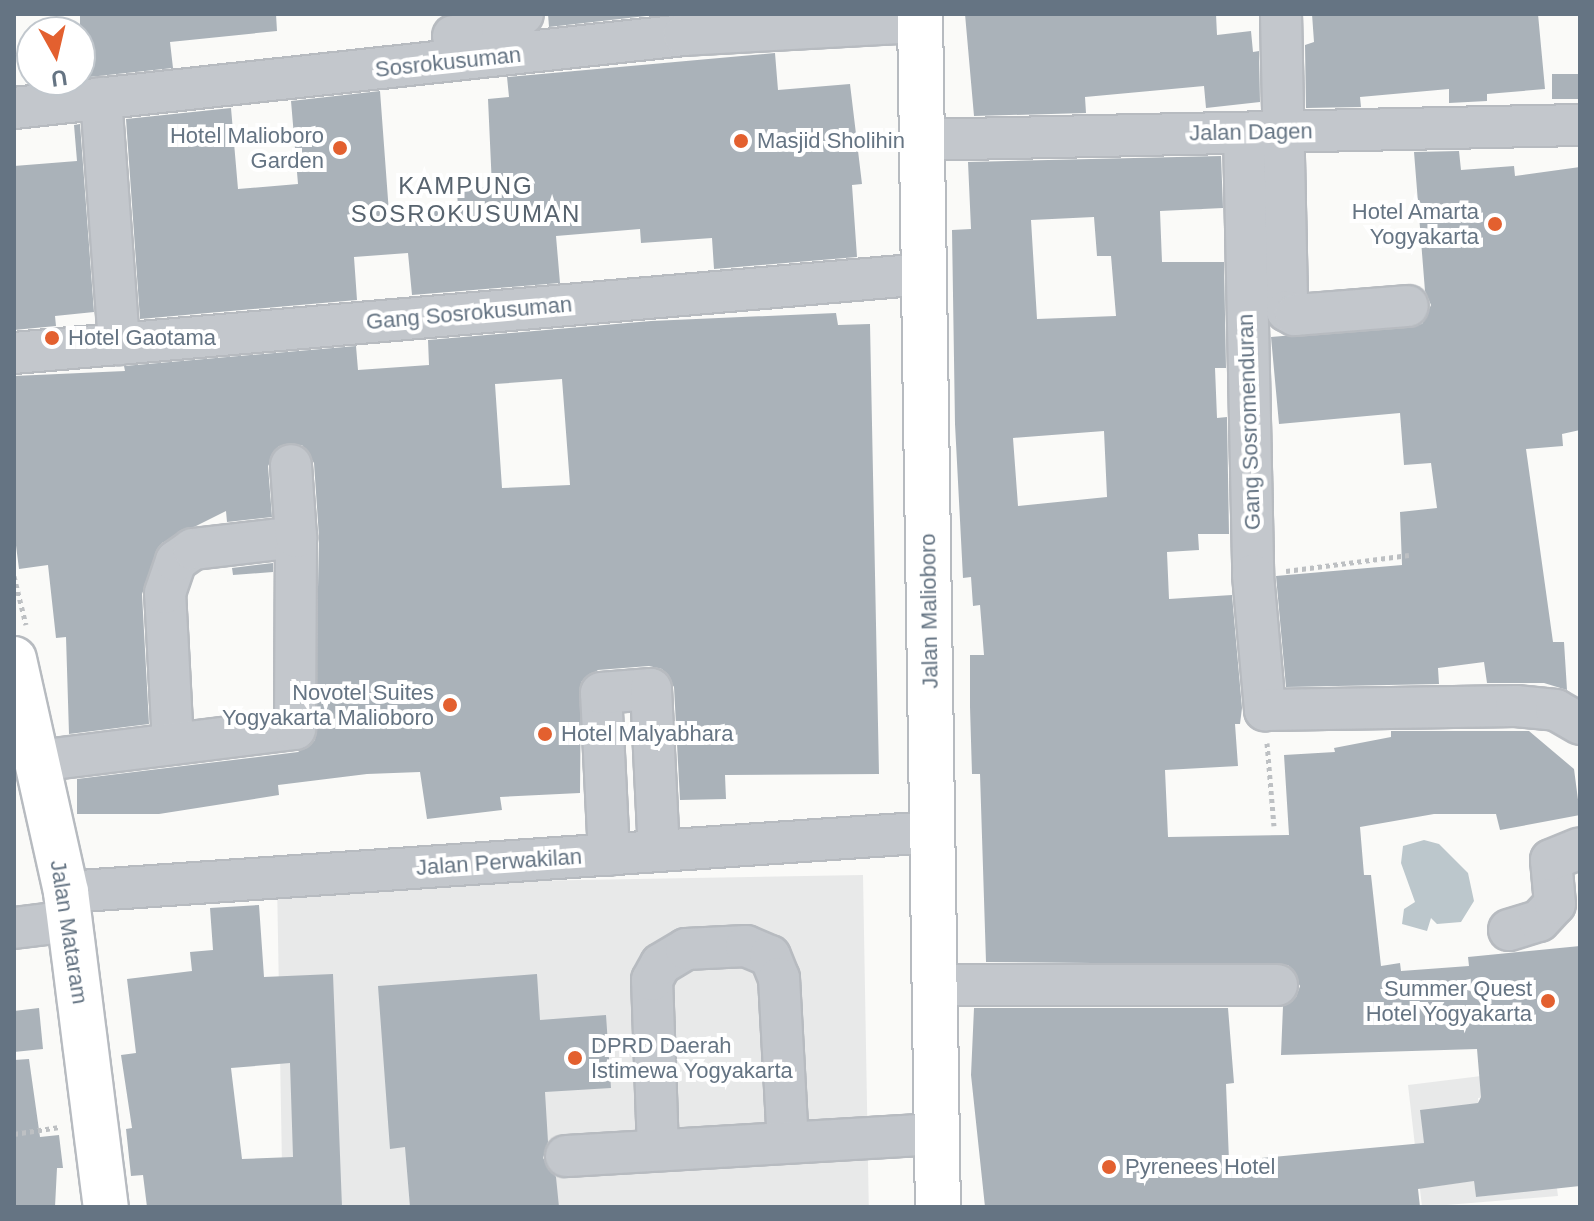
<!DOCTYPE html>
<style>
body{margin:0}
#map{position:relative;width:1594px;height:1221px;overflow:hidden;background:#fafaf8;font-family:Arial,sans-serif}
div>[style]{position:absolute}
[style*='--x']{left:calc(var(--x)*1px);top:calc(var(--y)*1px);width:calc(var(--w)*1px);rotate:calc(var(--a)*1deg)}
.built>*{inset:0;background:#e8e9e9;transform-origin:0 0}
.water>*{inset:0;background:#bcc7cc}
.building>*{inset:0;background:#aab2b9;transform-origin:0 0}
.path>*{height:5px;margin-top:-2.5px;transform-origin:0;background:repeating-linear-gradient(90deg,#bdc0c3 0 4px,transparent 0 8px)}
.roads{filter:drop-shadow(2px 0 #b7bbc0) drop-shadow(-2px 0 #b7bbc0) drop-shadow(0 2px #b7bbc0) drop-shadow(0 -2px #b7bbc0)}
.minor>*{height:40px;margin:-20px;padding:0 20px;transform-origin:20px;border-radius:20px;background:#c3c7cc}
.major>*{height:44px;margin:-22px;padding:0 22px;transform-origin:22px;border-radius:22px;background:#fff}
.dots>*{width:22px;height:22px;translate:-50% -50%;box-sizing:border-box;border:4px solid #fff;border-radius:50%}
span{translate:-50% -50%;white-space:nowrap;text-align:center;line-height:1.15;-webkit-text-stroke:8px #fff;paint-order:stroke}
.street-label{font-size:22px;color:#657483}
.poi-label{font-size:22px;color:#657483}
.right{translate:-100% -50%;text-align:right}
.left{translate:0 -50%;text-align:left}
.neighbourhood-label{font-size:24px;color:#57636e;letter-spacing:2px}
.frame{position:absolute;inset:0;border:16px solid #657483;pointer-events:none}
.north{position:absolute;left:16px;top:16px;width:80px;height:80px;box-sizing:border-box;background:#fff;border:2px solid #c1c7cd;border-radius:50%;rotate:172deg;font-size:22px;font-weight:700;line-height:32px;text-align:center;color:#657483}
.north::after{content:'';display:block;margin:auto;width:28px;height:36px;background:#e3602f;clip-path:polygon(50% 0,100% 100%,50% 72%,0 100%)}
</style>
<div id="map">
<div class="built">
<div style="left:863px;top:875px;width:332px;height:586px;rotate:89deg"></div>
<div style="clip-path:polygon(evenodd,1580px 1064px,1580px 1086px,1478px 1098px,1484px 1145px,1551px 1142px,1558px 1196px,1422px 1207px,1408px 1085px,1580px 1064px,1462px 1105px,1472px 1181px,1430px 1187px,1462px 1105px,1580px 1064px,1471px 1156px,1552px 1188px,1476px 1197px,1471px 1156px)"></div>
</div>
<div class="water">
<div style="clip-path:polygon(1424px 840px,1439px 844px,1468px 873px,1474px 901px,1461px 922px,1437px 924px,1431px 918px,1427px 931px,1402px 924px,1404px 909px,1415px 902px,1401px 863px,1403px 846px)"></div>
</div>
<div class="building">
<div style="clip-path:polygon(80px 14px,276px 14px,277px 31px,170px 42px,173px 68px,80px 78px)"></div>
<div style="clip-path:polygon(548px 14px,664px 14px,549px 27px)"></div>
<div style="clip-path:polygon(965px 14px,1216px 14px,1217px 35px,1251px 31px,1253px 52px,1259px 51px,1260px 102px,1206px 108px,1204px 86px,1085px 97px,1086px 113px,974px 116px)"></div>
<div style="clip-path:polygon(1312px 14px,1538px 14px,1545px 89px,1487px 94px,1487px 101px,1449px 103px,1449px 89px,1360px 97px,1361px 107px,1306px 108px,1305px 45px,1314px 42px)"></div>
<div style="clip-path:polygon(775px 53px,778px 90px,850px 84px,862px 184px,852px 185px,857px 257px,714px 269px,712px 238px,641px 243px,640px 229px,556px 236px,560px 283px,412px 295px,408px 253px,354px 257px,357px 300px,140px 319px,126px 119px,231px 108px,238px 189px,298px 184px,291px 101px,380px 91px,389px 213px,458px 208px,457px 190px,492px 187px,488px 99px,509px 97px,507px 77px)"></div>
<div style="left:1580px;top:74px;width:25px;height:28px;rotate:90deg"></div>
<div style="clip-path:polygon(80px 124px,94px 312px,55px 316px,56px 326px,14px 330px,14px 166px,77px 161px,74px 125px)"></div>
<div style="clip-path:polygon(1459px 151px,1461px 170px,1514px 166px,1515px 176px,1580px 167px,1580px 430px,1562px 434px,1563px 446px,1526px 449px,1553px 642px,1564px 642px,1567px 690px,1544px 683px,1487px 683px,1484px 662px,1438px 668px,1439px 684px,1286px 687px,1276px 576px,1402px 565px,1400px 512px,1437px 508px,1431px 463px,1404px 465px,1400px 413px,1279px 424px,1271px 337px,1422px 324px,1431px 305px,1425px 291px,1414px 152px)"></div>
<div style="clip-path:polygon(evenodd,1221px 156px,1223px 208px,1160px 211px,1162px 262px,1224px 262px,1226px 368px,1215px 368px,1217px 418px,1227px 417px,1229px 534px,1198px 534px,1199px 550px,1167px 552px,1169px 599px,1232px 595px,1242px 708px,1240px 724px,1235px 724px,1238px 766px,1165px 770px,1168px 837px,1289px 835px,1284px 755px,1335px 752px,1334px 748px,1391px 737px,1391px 731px,1529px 731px,1574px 769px,1580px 815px,1500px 830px,1496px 814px,1434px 814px,1360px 827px,1364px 875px,1371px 875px,1381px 966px,1400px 963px,1401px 971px,1469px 966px,1468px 957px,1580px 946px,1580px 1186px,1476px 1197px,1474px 1181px,1418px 1189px,1420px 1207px,985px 1207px,971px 1075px,974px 1008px,1228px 1008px,1234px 1083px,1226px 1084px,1229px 1161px,1424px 1143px,1420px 1110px,1478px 1103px,1481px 1097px,1477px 1049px,1281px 1055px,1283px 1006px,1296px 997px,1300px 986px,1288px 965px,986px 962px,980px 774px,972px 774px,970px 707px,970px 655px,984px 655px,980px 605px,973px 606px,971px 577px,963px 578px,955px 424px,952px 230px,971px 229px,968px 162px,1221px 156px,1094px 217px,1097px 256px,1111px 256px,1116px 316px,1037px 319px,1031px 220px,1094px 217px,1221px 156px,1104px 431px,1107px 497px,1018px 506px,1013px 438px,1104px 431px)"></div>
<div style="clip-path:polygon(evenodd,836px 313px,838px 325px,870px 324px,879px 774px,725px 775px,726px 799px,680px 800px,674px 687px,662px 669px,649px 666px,598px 670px,581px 682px,580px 793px,500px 797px,502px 810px,427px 819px,420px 772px,367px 774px,278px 785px,279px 795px,159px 814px,77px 814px,77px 779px,298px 752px,315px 740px,319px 537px,314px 463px,302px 445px,279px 446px,268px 466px,272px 517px,227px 522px,226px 511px,162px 543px,142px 594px,149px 724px,69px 734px,66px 637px,56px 638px,48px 565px,19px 569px,14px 530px,14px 376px,125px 371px,124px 366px,356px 346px,358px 370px,429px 365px,428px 340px,651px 321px,836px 313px,562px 379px,570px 485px,502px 488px,495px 384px,562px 379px)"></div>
<div style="clip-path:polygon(273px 563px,273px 572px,233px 575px,232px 568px)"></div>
<div style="clip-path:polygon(evenodd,259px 905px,264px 977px,333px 974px,342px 1207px,147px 1207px,143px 1175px,131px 1176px,126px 1129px,132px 1128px,121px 1055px,136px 1053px,127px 979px,192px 971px,190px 952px,213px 950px,210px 908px,259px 905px,290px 1063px,293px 1157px,242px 1159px,231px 1068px,290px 1063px)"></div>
<div style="clip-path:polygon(537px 974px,540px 1020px,606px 1015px,611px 1088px,545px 1092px,548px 1142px,543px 1158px,556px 1177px,559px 1207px,410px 1207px,405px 1147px,390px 1149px,378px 986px)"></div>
<div style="clip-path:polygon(39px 1008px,43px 1049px,14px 1052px,14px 1011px)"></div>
<div style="clip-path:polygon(29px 1059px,40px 1137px,59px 1135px,63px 1168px,57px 1168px,55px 1207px,14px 1207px,14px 1060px)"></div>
</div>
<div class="path">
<div style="--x:1286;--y:571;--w:124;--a:-7.4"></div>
<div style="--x:14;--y:576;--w:50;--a:76.2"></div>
<div style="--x:1267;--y:743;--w:83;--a:85.2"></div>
<div style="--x:14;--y:1134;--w:46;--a:-8.8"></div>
</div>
<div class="roads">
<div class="minor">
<div style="--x:1281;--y:14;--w:297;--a:88.8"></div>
<div style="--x:1287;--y:311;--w:9;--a:27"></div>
<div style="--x:1295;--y:315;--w:113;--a:-4.6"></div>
<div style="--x:453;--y:36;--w:49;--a:-7"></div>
<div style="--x:502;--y:30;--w:26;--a:-37"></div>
<div style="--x:101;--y:98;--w:247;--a:85.8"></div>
<div style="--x:14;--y:108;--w:674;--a:-6.22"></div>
<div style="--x:684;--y:35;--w:236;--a:-3.2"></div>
<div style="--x:1244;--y:133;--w:442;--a:88.8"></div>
<div style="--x:1253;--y:575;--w:136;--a:84.9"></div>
<div style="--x:1265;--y:710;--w:251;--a:-0.9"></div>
<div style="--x:1516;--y:706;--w:40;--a:5.7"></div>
<div style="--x:1556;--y:710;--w:28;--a:30"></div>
<div style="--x:922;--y:140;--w:658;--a:-1.31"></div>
<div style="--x:14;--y:353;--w:913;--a:-4.96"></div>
<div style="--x:173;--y:744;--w:151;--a:-93"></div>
<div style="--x:165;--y:593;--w:34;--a:-71"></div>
<div style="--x:176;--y:561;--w:21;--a:-35"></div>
<div style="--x:193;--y:549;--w:104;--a:-6.6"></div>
<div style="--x:37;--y:761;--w:260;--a:-7.1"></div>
<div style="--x:295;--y:729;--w:192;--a:-89.7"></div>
<div style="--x:296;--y:537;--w:72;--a:-94"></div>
<div style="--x:609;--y:855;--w:162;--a:-92.8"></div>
<div style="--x:601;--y:693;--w:50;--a:-4.6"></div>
<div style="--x:651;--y:689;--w:162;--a:87.2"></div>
<div style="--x:66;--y:892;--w:869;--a:-3.96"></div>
<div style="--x:14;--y:928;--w:56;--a:-7.1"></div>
<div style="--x:1509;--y:930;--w:31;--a:-17"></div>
<div style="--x:1539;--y:921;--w:23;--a:-47"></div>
<div style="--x:1555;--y:904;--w:44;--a:-95.2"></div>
<div style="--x:1551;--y:860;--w:31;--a:-22"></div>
<div style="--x:935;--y:985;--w:342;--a:0"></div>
<div style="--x:658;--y:1150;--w:170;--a:-92"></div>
<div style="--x:652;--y:980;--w:18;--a:-61"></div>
<div style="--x:661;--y:964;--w:29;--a:-31"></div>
<div style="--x:686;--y:949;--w:60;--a:-2.9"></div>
<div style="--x:746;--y:946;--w:26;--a:23"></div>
<div style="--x:770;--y:956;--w:24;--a:68"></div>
<div style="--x:779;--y:978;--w:164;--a:86.9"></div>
<div style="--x:566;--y:1156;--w:372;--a:-3.4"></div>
</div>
<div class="major">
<div style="--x:920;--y:14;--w:1193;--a:89.14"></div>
<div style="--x:14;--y:659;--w:239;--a:77.4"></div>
<div style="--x:66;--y:892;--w:318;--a:82.8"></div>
</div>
</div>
<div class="dots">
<div style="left:741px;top:141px;background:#e3602f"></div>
<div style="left:340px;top:148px;background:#e3602f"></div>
<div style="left:1495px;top:224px;background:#e3602f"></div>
<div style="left:52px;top:338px;background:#e3602f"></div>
<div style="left:450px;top:705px;background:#e3602f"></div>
<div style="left:545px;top:734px;background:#e3602f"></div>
<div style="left:1548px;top:1001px;background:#e3602f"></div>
<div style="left:575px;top:1058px;background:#e3602f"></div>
<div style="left:1109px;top:1167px;background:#e3602f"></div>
</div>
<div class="street-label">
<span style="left:448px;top:62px;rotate:-6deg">Sosrokusuman</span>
<span style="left:1251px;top:132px;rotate:-1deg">Jalan Dagen</span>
<span style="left:469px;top:313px;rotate:-5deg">Gang Sosrokusuman</span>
<span style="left:1249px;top:422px;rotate:-92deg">Gang Sosromenduran</span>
<span style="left:929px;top:611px;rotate:-91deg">Jalan Malioboro</span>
<span style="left:499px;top:862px;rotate:-4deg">Jalan Perwakilan</span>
<span style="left:69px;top:932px;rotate:81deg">Jalan Mataram</span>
</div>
<div class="poi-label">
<span class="right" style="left:324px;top:148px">Hotel Malioboro<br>Garden</span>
<span class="left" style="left:757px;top:141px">Masjid Sholihin</span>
<span class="right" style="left:1479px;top:224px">Hotel Amarta<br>Yogyakarta</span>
<span class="left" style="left:68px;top:338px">Hotel Gaotama</span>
<span class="right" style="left:434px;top:705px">Novotel Suites<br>Yogyakarta Malioboro</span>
<span class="left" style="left:561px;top:734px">Hotel Malyabhara</span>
<span class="right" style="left:1532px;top:1001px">Summer Quest<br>Hotel Yogyakarta</span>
<span class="left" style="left:591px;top:1058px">DPRD Daerah<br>Istimewa Yogyakarta</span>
<span class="left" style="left:1125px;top:1167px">Pyrenees Hotel</span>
</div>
<div class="neighbourhood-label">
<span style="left:466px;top:200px">KAMPUNG<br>SOSROKUSUMAN</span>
</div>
<div class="frame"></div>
<div class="north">U</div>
</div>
